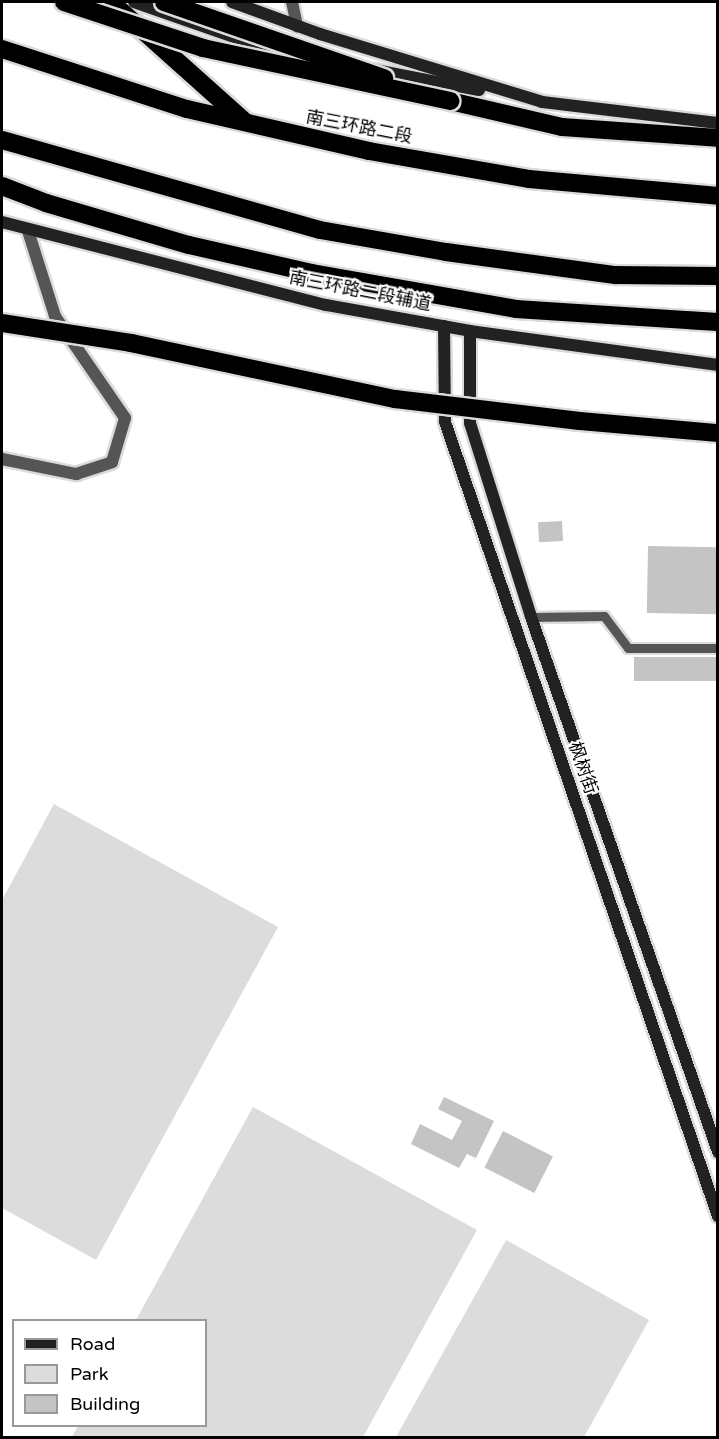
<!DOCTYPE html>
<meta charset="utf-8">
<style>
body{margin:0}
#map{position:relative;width:719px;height:1439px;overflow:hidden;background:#fff;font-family:"Varela Round","Noto Sans SC",sans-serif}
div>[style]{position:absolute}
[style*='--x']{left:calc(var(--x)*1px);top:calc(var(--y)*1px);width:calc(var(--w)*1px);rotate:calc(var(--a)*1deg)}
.green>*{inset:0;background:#dcdcdc}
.building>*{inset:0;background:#c4c4c4;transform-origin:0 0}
.roads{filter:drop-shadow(2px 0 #dbdbdb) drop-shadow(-2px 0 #dbdbdb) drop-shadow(0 2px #dbdbdb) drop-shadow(0 -2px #dbdbdb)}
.lane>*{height:9px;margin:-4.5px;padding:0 4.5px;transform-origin:4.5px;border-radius:4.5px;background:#555}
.street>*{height:12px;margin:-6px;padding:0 6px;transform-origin:6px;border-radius:6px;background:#555}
.secondary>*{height:12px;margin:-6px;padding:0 6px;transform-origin:6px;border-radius:6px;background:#222}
.highway>*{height:18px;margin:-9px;padding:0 9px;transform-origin:9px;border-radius:9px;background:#000}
.bridges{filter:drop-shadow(2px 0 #dbdbdb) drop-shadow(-2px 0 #dbdbdb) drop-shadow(0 2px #dbdbdb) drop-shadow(0 -2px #dbdbdb)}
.highway-bridge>*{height:18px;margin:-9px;padding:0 9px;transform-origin:9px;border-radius:9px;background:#000}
span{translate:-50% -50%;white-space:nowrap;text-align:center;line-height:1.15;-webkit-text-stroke:4.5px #fff;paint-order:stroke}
.street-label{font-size:18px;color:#000}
.frame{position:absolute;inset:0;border:3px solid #000;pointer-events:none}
.legend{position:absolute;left:12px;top:1319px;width:195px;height:108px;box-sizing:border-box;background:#fff;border:2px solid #999;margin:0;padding:8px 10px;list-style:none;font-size:18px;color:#000}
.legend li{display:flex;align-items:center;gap:12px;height:30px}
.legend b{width:30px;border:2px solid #999}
</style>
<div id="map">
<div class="green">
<div style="clip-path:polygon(54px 804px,278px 927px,96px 1260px,2px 1208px,2px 900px)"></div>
<div style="clip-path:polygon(253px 1107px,477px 1230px,363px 1437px,72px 1437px,78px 1426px,206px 1426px,206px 1320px,136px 1320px)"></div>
<div style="clip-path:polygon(506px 1240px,649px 1320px,584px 1437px,396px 1437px)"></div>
</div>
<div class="building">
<div style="left:562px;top:521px;width:20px;height:24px;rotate:87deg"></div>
<div style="left:648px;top:546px;width:70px;height:67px;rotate:1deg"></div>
<div style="left:718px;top:657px;width:24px;height:84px;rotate:90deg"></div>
<div style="clip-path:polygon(444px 1097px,494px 1121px,476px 1158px,467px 1154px,459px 1168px,411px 1144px,420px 1124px,452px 1140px,462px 1121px,438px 1109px)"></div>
<div style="left:503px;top:1131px;width:56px;height:41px;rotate:27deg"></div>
</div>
<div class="roads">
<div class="lane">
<div style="--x:531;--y:617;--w:73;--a:-0.8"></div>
<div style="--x:604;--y:616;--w:40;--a:53"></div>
<div style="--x:628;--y:648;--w:90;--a:0"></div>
</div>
<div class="street">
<div style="--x:292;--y:2;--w:25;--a:78"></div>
<div style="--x:2;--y:459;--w:76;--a:11.5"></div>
<div style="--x:76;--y:474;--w:38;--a:-18"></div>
<div style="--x:112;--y:462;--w:46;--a:-73.5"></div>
<div style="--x:125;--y:418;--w:124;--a:-124.5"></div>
<div style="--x:55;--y:316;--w:89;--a:-107.6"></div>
</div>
<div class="secondary">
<div style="--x:134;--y:2;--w:145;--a:19.3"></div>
<div style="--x:271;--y:50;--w:25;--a:11"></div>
<div style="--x:232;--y:2;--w:94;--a:20"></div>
<div style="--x:320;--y:34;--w:232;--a:17"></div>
<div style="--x:542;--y:102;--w:177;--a:6.8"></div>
<div style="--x:375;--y:70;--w:106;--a:10.9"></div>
<div style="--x:2;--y:222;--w:334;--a:14.4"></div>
<div style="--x:326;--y:305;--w:146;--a:10.2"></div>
<div style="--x:470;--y:331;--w:250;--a:7.8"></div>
<div style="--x:444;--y:326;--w:96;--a:89.4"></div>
<div style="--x:445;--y:422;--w:840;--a:71.03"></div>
<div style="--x:470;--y:331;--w:92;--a:90"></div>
<div style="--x:470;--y:423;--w:203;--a:72.5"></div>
<div style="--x:531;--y:617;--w:567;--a:70.73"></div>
</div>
<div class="highway">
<div style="--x:111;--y:2;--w:180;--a:41.8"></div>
<div style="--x:2;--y:49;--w:194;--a:18"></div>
<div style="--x:187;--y:109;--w:187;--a:13"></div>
<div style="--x:369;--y:151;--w:162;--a:9.9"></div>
<div style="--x:529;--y:179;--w:190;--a:5.1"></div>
<div style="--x:450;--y:101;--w:115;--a:13.1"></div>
<div style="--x:562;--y:127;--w:156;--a:4"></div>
<div style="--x:2;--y:140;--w:330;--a:15.8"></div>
<div style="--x:320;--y:230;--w:128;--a:9.9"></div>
<div style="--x:446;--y:252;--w:171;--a:7.8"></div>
<div style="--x:615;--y:275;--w:103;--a:0.6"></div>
<div style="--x:2;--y:186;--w:47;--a:21.1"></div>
<div style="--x:46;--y:203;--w:149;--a:16.4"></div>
<div style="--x:189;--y:245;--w:126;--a:12.8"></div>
<div style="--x:312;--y:273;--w:207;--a:10"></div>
<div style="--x:516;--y:309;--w:202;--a:3.7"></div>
</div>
</div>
<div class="bridges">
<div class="highway-bridge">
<div style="--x:64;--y:2;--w:146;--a:18.3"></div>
<div style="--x:203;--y:48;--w:253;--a:12.1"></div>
<div style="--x:164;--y:2;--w:233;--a:19.1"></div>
<div style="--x:2;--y:323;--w:131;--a:8.8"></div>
<div style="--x:131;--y:343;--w:270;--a:12"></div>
<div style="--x:395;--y:399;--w:186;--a:6.8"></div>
<div style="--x:580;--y:421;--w:139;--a:5"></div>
</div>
</div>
<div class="street-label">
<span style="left:359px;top:127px;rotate:11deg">南三环路二段</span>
<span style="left:360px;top:291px;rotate:11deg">南三环路二段辅道</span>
<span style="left:583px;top:768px;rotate:71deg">枫树街</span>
</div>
<div class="frame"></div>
<ul class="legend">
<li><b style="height:8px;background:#222"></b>Road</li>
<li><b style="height:16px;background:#dcdcdc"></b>Park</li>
<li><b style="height:16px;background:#c4c4c4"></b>Building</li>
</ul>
</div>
